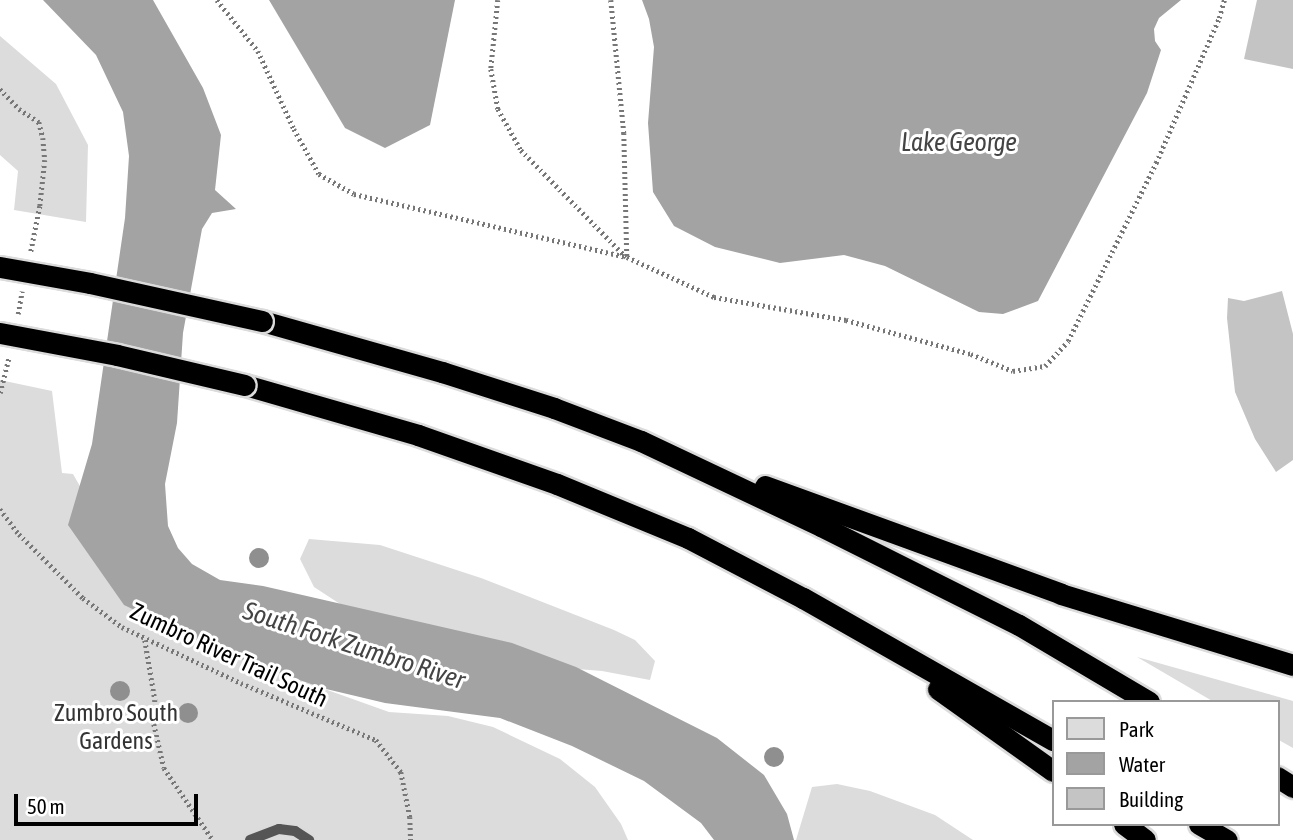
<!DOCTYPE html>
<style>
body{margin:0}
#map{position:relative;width:1293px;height:840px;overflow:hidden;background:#fff;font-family:"Asap Condensed",sans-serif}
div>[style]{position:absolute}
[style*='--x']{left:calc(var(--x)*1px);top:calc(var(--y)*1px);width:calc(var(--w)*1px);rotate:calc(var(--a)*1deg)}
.green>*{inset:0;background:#dcdcdc}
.water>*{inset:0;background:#a3a3a3}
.building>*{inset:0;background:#c4c4c4}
.path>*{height:4.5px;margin-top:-2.25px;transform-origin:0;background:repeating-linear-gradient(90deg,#777 0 2px,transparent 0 5.5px)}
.roads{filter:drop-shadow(2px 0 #dbdbdb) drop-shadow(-2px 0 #dbdbdb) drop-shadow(0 2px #dbdbdb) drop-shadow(0 -2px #dbdbdb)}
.service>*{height:10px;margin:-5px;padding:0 5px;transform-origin:5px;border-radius:5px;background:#555}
.motorway>*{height:21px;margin:-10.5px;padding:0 10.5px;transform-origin:10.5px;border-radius:10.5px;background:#000}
.bridges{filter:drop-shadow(2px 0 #dbdbdb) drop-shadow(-2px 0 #dbdbdb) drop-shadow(0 2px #dbdbdb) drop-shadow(0 -2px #dbdbdb)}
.motorway-bridge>*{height:21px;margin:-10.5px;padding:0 10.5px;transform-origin:10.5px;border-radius:10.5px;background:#000}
.trees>*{width:20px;height:20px;margin:-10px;border-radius:50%;background:#8f8f8f}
span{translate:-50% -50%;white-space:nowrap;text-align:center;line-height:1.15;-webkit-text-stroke:6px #fff;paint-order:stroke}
.street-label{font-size:24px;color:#000}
.park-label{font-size:24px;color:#333}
.water-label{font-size:26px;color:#444;font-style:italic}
.legend{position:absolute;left:1052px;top:700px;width:228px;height:126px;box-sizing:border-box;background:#fff;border:2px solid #999;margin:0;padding:9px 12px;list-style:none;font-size:21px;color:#000}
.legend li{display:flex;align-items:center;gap:14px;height:35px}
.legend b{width:35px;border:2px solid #999}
.scale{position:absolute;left:14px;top:794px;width:184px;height:32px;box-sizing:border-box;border:4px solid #000;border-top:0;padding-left:9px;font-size:21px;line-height:24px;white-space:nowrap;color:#000;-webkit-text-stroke:5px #fff;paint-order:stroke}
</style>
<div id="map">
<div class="green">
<div style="clip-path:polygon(0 36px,56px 84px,88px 145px,86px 222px,14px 210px,18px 171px,0 155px)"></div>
<div style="clip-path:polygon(0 380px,52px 391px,62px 473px,73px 474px,93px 509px,305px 682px,389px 712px,448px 716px,493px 727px,560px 759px,595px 787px,621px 824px,628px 840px,0 840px)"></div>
<div style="clip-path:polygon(309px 539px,380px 545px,481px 578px,614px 630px,635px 640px,655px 661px,650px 680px,602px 671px,540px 666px,360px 617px,314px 587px,300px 559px)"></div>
<div style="clip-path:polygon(1137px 657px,1293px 701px,1293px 748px,1277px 739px,1277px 702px,1214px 702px)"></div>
<div style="clip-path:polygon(837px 784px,870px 791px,935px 815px,973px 840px,796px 840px,812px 787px)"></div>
</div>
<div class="water">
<div style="clip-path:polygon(43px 0,153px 0,203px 88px,221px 135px,215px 190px,236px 209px,212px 213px,202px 229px,183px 333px,177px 423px,165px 484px,168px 526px,178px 548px,192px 564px,220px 580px,263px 586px,512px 643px,576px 667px,717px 738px,764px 775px,787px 814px,794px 840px,714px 840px,701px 823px,644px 781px,572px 746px,500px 718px,385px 703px,322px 688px,229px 655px,124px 605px,68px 525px,92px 444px,125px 218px,129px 156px,123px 112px,96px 55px)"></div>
<div style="clip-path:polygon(269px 0,455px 0,430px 125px,385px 148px,345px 128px)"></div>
<div style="clip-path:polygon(642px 0,1181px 0,1159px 18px,1154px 29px,1155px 41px,1161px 50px,1147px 93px,1038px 301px,1003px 314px,979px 312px,885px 266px,844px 255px,780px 263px,715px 247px,674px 226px,653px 192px,648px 123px,654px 47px,649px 19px)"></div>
</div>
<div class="building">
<div style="clip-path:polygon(1257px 0,1293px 0,1293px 69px,1244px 59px)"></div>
<div style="clip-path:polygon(1282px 291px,1293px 334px,1293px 460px,1276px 472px,1255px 439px,1235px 392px,1227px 318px,1228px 298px,1244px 301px)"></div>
</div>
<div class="path">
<div style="--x:217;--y:0;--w:65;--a:51.2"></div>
<div style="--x:258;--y:51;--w:86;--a:65.2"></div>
<div style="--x:294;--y:129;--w:51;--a:60.9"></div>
<div style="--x:319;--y:174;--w:40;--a:29.7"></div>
<div style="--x:354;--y:194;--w:280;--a:13"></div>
<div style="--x:627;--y:257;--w:96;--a:24.7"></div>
<div style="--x:714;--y:297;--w:134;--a:9.9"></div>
<div style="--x:846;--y:320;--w:130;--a:15.2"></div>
<div style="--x:971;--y:354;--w:45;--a:22"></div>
<div style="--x:1013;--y:371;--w:32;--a:-9"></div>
<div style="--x:1045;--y:366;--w:34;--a:-47"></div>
<div style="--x:1068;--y:341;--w:199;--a:-63.7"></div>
<div style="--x:1156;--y:163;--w:158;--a:-66.5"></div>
<div style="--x:1219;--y:18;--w:19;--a:-74"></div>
<div style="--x:498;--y:0;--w:69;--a:95.8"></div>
<div style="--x:491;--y:69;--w:41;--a:80.1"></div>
<div style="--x:498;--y:109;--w:47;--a:60.7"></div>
<div style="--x:521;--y:150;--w:150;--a:45.5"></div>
<div style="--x:611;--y:0;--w:134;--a:84.4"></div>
<div style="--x:624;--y:133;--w:123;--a:88.6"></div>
<div style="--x:0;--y:89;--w:28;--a:46"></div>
<div style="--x:19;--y:109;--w:24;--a:33"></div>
<div style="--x:39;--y:122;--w:16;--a:76"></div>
<div style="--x:43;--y:138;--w:22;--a:85"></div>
<div style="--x:45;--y:160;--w:46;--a:96.2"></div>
<div style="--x:40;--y:206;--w:47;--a:101.1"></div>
<div style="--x:18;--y:314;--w:23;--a:-80"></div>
<div style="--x:0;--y:393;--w:38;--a:-76"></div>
<div style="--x:0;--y:509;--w:31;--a:53"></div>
<div style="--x:19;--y:534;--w:91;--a:45"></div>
<div style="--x:83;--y:598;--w:49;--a:36.6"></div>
<div style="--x:122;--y:627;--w:132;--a:25.2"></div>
<div style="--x:241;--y:683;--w:147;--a:22.9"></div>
<div style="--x:376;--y:740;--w:41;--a:52"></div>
<div style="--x:401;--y:772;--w:46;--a:78.7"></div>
<div style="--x:410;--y:817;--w:23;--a:88"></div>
<div style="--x:145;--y:640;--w:61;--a:80.5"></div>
<div style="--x:155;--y:700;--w:24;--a:92"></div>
<div style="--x:154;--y:724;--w:45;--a:77.2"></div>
<div style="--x:164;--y:768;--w:87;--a:55.8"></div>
</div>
<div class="roads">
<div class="service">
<div style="--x:250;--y:840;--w:31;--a:-21"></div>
<div style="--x:279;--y:829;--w:16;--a:7"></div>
<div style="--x:295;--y:831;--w:17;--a:33"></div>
</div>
<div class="motorway">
<div style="--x:262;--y:321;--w:187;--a:15.8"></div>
<div style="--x:442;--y:372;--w:118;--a:17.8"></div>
<div style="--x:554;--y:408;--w:93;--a:20.8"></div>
<div style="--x:641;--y:441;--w:199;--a:25.3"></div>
<div style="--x:821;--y:526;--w:221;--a:26.6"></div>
<div style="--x:1019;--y:625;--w:151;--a:30.6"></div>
<div style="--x:245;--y:385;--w:180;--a:16.1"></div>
<div style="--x:418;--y:435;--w:147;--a:19.4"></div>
<div style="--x:557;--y:484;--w:142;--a:22.4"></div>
<div style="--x:688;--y:538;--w:130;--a:27.6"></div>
<div style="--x:803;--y:598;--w:288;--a:29.6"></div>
<div style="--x:765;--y:486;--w:315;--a:20"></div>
<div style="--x:1061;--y:594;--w:243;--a:17"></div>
<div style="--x:938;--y:689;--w:141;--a:35.5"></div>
<div style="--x:1277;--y:777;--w:19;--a:32"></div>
<div style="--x:1124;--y:824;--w:26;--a:37"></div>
<div style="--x:1199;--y:824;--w:32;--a:30"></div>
</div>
</div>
<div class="bridges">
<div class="motorway-bridge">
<div style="--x:0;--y:267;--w:91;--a:10.1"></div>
<div style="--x:90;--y:283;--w:176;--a:12.5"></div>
<div style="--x:0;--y:333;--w:119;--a:10.6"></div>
<div style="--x:117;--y:355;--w:131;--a:13.2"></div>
</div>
</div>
<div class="trees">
<div style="left:259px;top:558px"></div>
<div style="left:120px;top:691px"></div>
<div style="left:188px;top:713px"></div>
<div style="left:774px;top:757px"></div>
</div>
<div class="street-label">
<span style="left:229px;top:655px;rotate:25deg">Zumbro River Trail South</span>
</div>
<div class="park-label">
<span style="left:116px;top:727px">Zumbro South<br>Gardens</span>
</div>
<div class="water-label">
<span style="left:959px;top:143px">Lake George</span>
<span style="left:354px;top:646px;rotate:18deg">South Fork Zumbro River</span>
</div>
<ul class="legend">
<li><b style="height:19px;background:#dcdcdc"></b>Park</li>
<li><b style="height:19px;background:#a3a3a3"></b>Water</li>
<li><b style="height:19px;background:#c4c4c4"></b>Building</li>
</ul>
<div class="scale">50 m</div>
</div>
